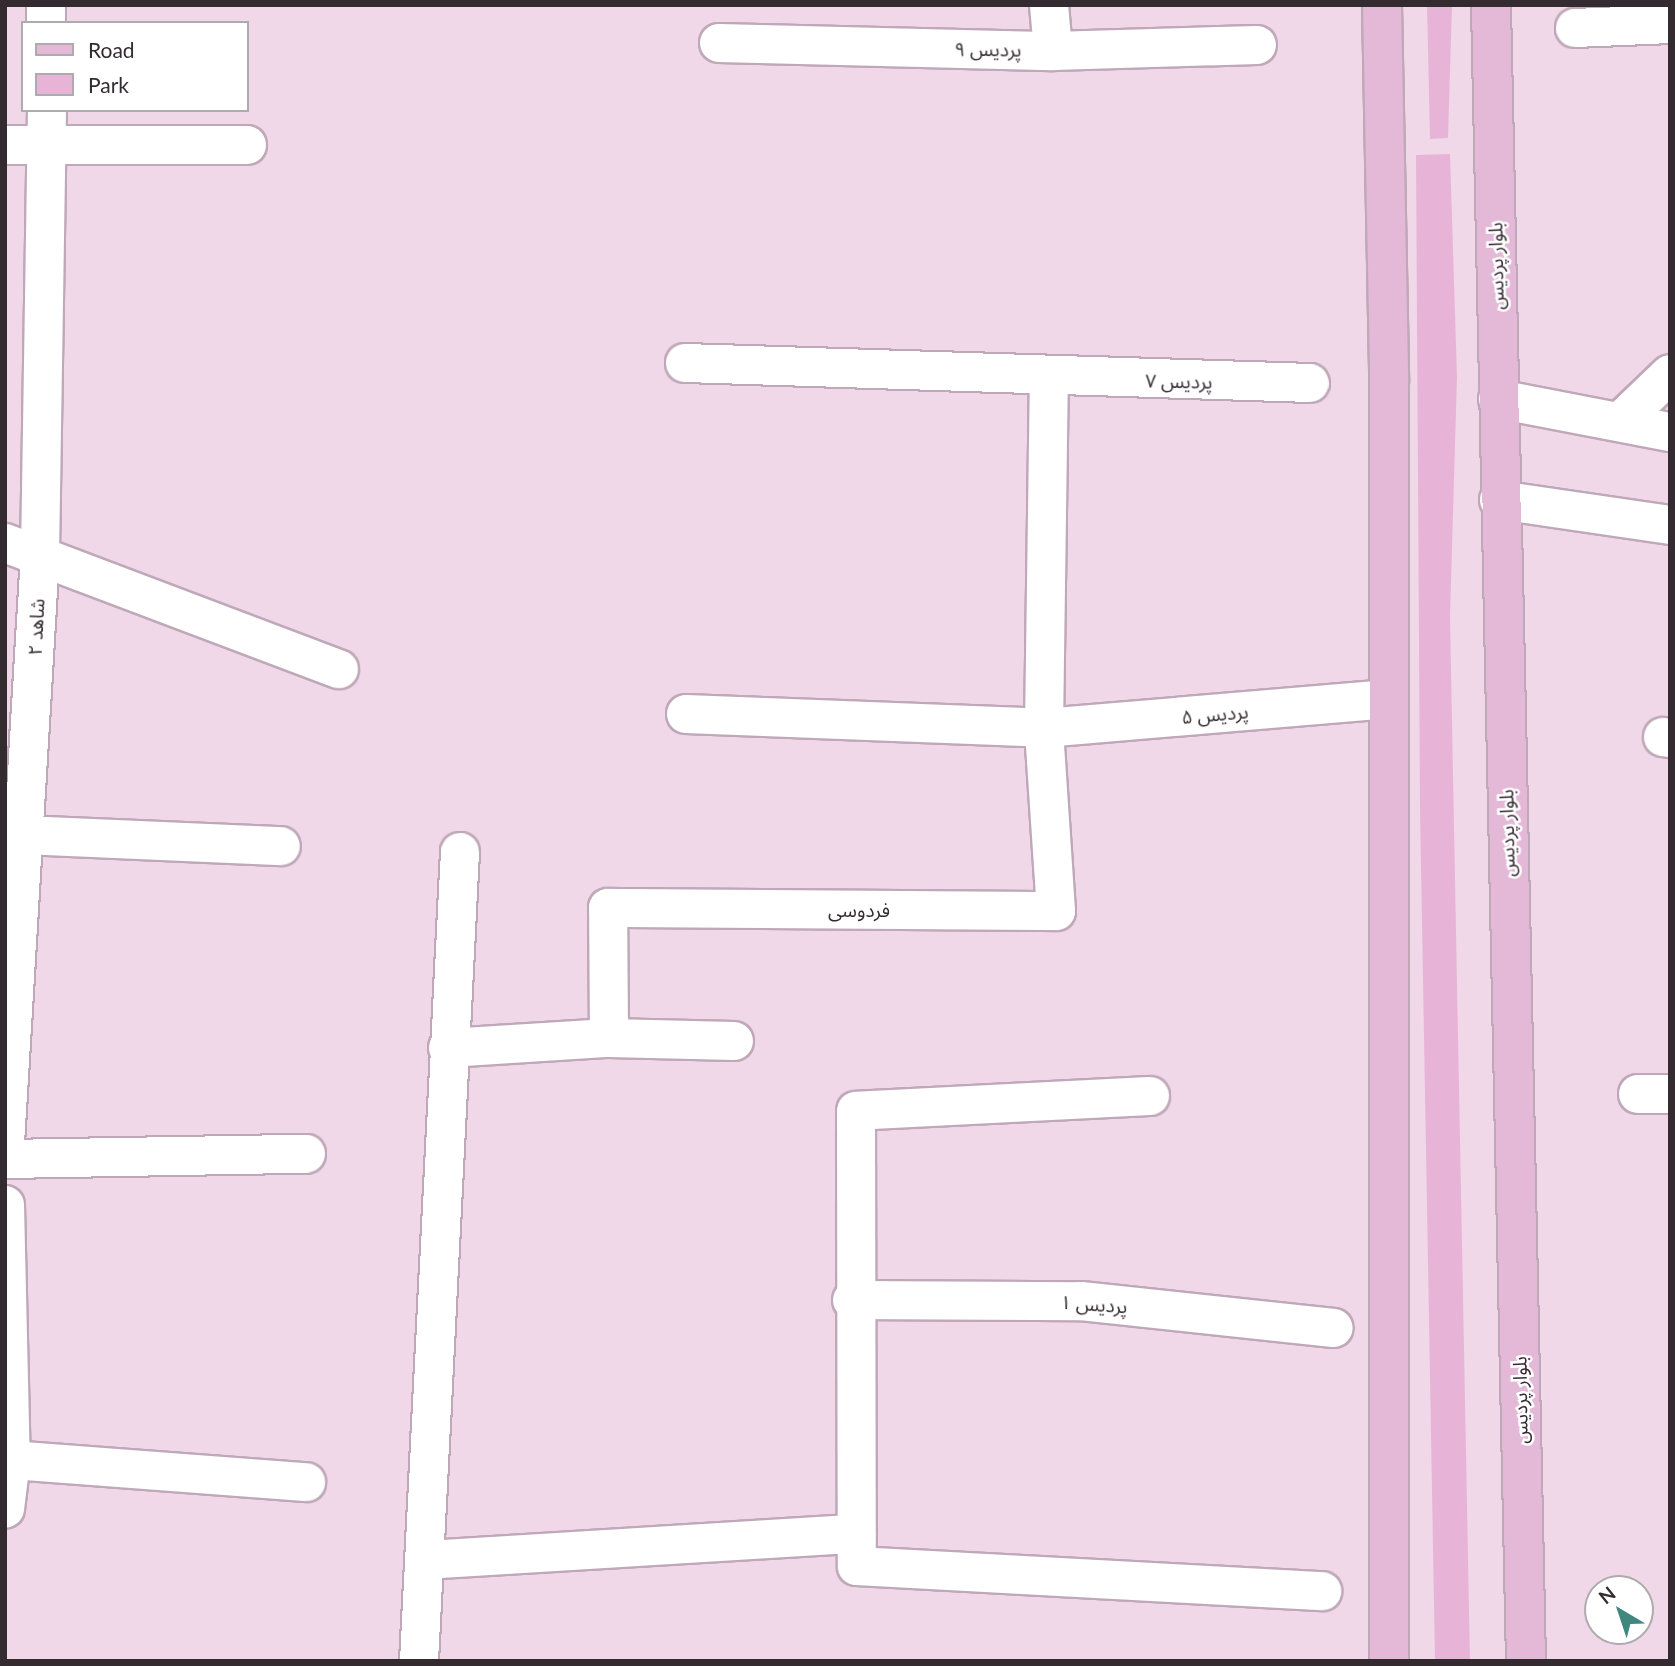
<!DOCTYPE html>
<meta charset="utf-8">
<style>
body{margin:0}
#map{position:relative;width:1675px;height:1666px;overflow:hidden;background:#f0d8e9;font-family:Lato,"Noto Sans Arabic",sans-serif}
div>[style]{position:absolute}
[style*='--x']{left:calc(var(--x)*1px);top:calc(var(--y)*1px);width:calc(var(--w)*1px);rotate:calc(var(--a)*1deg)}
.green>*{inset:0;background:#e7b4d8}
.roads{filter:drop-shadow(2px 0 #bfa8b8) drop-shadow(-2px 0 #bfa8b8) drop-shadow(0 2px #bfa8b8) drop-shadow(0 -2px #bfa8b8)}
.minor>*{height:38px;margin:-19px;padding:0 19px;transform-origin:19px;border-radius:19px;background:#fff}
.major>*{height:38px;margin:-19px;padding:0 19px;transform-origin:19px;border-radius:19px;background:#e3b9d7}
span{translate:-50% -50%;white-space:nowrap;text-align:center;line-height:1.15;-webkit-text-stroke:5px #fff;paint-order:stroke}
.street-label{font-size:19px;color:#342b31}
.frame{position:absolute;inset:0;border:7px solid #342b31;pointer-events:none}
.legend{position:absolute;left:21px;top:21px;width:228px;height:91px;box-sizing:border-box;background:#fff;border:2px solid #aeaaad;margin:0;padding:9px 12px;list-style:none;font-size:21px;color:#342b31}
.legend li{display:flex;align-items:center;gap:14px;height:35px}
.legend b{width:35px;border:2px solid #aeaaad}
.north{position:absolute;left:1584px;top:1575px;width:70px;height:70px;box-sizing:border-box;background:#fff;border:2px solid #aeaaad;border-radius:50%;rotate:321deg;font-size:19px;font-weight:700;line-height:28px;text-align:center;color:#342b31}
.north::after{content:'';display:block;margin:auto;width:24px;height:32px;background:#408780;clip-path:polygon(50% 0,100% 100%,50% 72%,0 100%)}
</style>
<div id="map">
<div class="green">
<div style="clip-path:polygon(1427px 5px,1452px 5px,1448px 138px,1430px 139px)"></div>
<div style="clip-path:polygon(1450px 154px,1457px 377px,1450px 617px,1470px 1661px,1435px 1661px,1420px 810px,1416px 155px)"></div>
</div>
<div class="roads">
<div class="minor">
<div style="--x:46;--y:5;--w:18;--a:90"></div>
<div style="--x:1049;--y:5;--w:46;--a:85"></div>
<div style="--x:1575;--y:28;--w:95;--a:-2.4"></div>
<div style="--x:719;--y:43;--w:334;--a:1.4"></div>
<div style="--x:1053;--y:51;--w:204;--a:-1.7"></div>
<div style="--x:5;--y:145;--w:242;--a:0"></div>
<div style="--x:685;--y:363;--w:625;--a:1.83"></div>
<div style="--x:1498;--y:399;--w:175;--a:10.9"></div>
<div style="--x:1620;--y:422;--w:69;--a:-43.8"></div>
<div style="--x:1499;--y:500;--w:173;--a:8.3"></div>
<div style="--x:5;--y:543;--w:357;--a:20.7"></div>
<div style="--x:686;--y:714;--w:358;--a:2.2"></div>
<div style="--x:1044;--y:728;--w:343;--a:-4.8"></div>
<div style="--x:1663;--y:737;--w:7;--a:8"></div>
<div style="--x:25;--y:835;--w:256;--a:2.5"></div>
<div style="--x:609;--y:1038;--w:130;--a:-90.4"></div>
<div style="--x:608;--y:908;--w:448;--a:0.4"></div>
<div style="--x:1056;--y:911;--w:183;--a:-93.8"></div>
<div style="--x:1044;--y:728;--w:350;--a:-89.2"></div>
<div style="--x:448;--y:1048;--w:161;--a:-3.6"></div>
<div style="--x:609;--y:1038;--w:125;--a:1.4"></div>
<div style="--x:1638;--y:1094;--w:32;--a:0"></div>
<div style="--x:1150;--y:1096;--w:294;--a:177.1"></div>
<div style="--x:856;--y:1111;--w:455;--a:89.9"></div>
<div style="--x:857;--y:1566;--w:466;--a:3.1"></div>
<div style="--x:5;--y:1143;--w:589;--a:-86.59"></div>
<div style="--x:40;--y:555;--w:445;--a:-89.1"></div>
<div style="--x:5;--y:1159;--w:301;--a:-1"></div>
<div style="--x:5;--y:1205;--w:255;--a:88.7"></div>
<div style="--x:11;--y:1460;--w:49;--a:97"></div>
<div style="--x:852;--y:1300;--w:229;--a:0.3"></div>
<div style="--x:1081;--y:1301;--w:254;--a:6.1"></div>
<div style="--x:11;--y:1460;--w:296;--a:4.3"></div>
<div style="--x:426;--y:1560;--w:431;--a:-3.5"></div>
<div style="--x:419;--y:1661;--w:810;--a:-87.1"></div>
</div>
<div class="major">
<div style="--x:1382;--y:5;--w:377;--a:88.9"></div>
<div style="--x:1389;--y:382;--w:1279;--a:90"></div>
<div style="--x:1491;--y:5;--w:1656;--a:88.79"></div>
</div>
</div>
<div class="street-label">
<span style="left:988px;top:49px;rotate:1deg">پردیس ۹</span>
<span style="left:1496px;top:266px;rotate:-91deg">بلوار پردیس</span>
<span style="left:1179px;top:381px;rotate:1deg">پردیس ۷</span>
<span style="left:36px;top:627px;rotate:-87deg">شاهد ۲</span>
<span style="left:1215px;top:714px;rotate:-5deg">پردیس ۵</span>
<span style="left:1507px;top:833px;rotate:-91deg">بلوار پردیس</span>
<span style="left:859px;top:910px">فردوسی</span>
<span style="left:1094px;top:1304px;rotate:4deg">پردیس ۱</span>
<span style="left:1520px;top:1400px;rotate:-91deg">بلوار پردیس</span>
</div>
<div class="frame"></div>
<ul class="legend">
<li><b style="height:9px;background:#e3b9d7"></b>Road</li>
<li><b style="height:19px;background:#e7b4d8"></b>Park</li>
</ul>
<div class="north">N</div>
</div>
